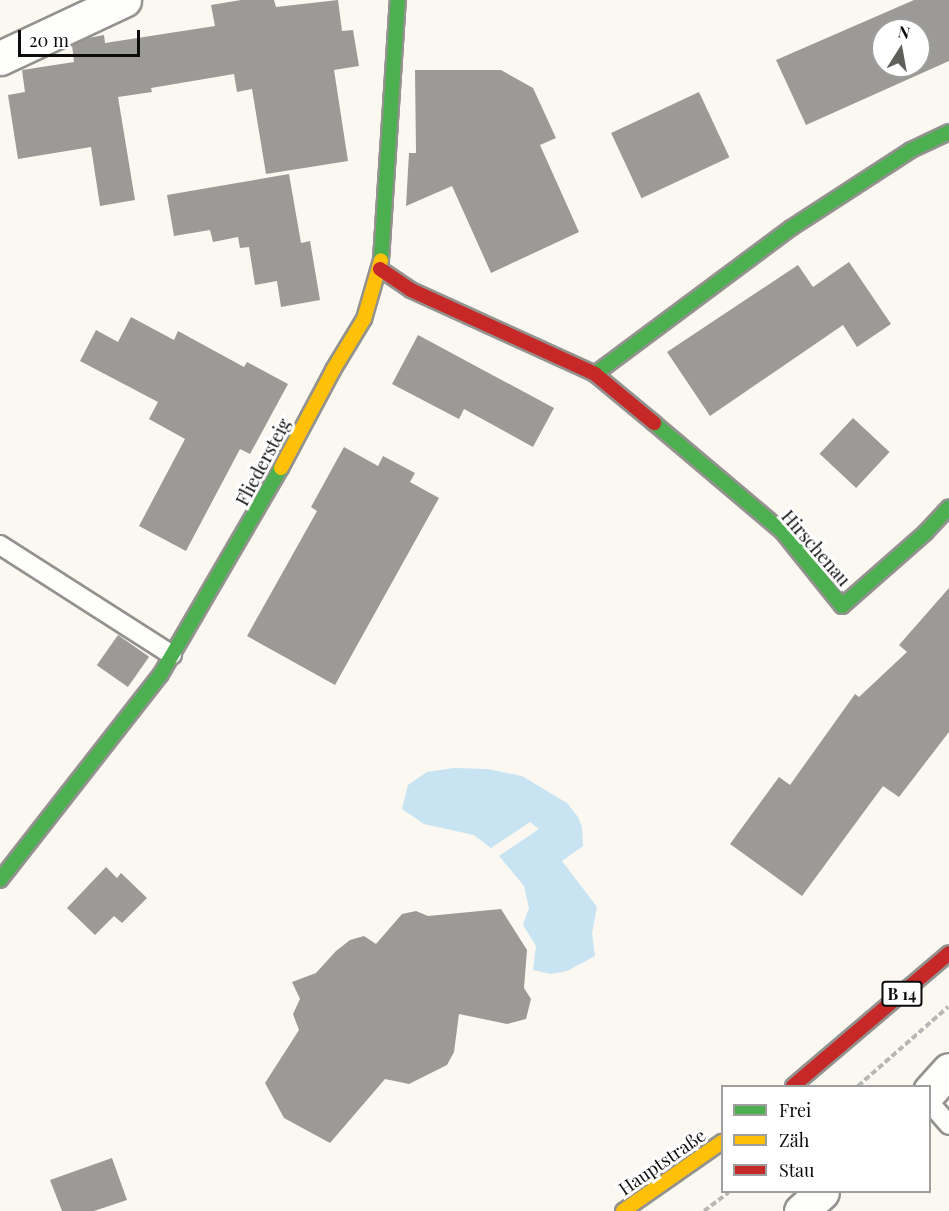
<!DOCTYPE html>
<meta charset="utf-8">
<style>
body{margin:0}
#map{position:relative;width:949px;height:1211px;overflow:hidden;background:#faf8f0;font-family:"Playfair Display",serif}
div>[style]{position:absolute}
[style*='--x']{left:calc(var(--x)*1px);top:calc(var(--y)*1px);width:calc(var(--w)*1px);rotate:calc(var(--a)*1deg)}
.water>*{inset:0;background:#c8e3f2}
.building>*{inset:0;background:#9c9a96;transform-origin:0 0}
.path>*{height:4px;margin-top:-2px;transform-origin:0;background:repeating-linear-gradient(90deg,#b7b7b5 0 6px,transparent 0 9px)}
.roads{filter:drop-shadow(2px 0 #93928f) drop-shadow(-2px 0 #93928f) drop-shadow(0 2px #93928f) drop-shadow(0 -2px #93928f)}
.lane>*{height:18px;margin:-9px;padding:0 9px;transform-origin:9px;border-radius:9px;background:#fefefd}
.street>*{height:33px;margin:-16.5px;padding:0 16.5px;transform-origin:16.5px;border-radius:16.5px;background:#fefefd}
.fast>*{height:14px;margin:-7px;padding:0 7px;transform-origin:7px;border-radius:7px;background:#4caf50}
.slow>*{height:14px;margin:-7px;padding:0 7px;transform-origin:7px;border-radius:7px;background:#ffc107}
.jam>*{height:14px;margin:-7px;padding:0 7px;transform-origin:7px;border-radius:7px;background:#c62828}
span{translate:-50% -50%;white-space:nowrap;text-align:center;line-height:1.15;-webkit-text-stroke:6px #fff;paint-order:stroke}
.shield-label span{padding:2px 4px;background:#fff;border:2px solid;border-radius:4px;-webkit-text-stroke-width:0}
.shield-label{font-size:16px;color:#0c0c0c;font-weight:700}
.street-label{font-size:18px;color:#0c0c0c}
.legend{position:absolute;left:721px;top:1085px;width:210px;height:108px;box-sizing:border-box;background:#fff;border:2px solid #9e9e9e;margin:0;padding:8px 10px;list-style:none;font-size:18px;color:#0c0c0c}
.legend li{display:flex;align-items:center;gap:12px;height:30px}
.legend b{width:30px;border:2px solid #9e9e9e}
.north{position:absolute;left:871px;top:18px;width:60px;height:60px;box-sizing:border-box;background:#fff;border:2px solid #9e9e9e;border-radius:50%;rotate:11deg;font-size:16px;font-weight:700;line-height:24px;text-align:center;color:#0c0c0c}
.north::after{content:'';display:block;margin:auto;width:21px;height:27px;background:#5f5f5c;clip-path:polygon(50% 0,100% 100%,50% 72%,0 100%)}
.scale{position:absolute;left:18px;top:30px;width:122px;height:27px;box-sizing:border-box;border:3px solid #0c0c0c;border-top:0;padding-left:8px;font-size:18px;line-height:21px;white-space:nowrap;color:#0c0c0c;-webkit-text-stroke:4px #fff;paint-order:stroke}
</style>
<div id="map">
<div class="water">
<div style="clip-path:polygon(454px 768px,487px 769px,522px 776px,567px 803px,578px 817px,582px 827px,583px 846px,562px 861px,597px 907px,592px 933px,595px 956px,567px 971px,551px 974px,533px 970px,536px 946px,523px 925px,529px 908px,524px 886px,499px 856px,539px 829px,530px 822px,491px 848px,474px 835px,424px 824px,402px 809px,408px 785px,427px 772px)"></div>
</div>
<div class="building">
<div style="clip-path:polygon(241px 0,274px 0,276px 7px,338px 0,342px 31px,353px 30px,359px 66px,334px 70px,348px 161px,266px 174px,252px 89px,237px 92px,234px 74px,151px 88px,152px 92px,118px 97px,135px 200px,100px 206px,91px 147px,18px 159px,8px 95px,25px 92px,22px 70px,74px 62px,72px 45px,88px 38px,104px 35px,105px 43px,215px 26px,211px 5px)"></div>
<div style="clip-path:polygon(evenodd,914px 0,949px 0,949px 61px,806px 125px,776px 60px,914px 0,883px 30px,919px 30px,919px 66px,883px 66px,883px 30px)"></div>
<div style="clip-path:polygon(415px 70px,501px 70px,533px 88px,556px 138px,540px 145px,579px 232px,491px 273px,452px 186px,406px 206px,409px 153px,416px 153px)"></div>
<div style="left:699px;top:92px;width:72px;height:97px;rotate:65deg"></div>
<div style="clip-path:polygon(289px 174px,301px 243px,310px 241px,320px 300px,281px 307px,277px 281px,255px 285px,249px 247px,240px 248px,238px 237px,213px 242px,210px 230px,174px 236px,167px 195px)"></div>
<div style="clip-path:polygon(849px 262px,891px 324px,857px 347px,843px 325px,710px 416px,667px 352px,798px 265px,813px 287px)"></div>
<div style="clip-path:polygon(131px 317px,174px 340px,178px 331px,244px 367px,247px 362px,288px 384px,250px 454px,240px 449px,186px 551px,139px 526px,185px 439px,149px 419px,158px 402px,80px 361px,96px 330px,118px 342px)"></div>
<div style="clip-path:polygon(418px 335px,554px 408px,533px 447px,464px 409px,459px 419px,392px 384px)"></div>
<div style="left:853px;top:418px;width:50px;height:49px;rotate:43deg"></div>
<div style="clip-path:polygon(344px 447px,378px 466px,383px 456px,415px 473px,410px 482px,439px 498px,335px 685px,247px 636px,317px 511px,311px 507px)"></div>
<div style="clip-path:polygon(949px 588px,949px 732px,899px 797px,883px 786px,802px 896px,730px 844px,779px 777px,790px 785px,855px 694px,859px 697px,907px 652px,899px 645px)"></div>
<div style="left:118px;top:635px;width:38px;height:37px;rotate:35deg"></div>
<div style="clip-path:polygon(106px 867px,117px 878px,121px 873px,147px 898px,122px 923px,114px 916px,95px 935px,67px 908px)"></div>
<div style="clip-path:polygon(501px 909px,527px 950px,524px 988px,531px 999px,526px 1019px,507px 1024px,459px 1014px,454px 1052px,447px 1065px,409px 1084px,385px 1079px,330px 1143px,284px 1118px,265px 1083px,299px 1030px,293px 1014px,300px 999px,292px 982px,316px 973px,336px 951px,350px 940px,364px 936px,376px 944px,402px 914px,416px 911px,428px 916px)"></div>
<div style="clip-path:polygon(112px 1158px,127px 1200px,94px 1211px,62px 1211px,50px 1180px)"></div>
</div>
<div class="path">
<div style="--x:858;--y:1086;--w:120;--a:-41.3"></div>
<div style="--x:704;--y:1211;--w:31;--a:-37"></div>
</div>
<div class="roads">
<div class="lane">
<div style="--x:0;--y:545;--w:204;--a:32.6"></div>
<div style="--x:930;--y:1103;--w:29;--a:49"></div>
</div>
<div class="street">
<div style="--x:0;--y:58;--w:137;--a:-25.1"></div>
<div style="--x:930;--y:1091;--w:28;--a:-48"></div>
<div style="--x:801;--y:1211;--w:28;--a:-42"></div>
</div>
<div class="fast">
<div style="--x:381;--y:260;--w:261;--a:-86.3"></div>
<div style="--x:595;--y:374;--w:244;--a:-36.7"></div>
<div style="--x:791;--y:228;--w:143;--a:-33"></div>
<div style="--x:911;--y:150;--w:42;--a:-25.3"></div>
<div style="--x:654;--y:423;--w:167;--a:40.2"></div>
<div style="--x:782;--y:531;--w:96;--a:51.3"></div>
<div style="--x:842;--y:606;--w:111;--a:-41.3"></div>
<div style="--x:925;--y:533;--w:35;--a:-47"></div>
<div style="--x:0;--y:880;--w:261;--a:-52"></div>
<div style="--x:161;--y:674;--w:238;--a:-59.8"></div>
</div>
<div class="slow">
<div style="--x:281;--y:468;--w:111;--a:-62"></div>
<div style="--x:333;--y:370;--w:60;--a:-58.7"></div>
<div style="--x:364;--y:319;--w:61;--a:-73.9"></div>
<div style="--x:623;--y:1211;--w:121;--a:-34.9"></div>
</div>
<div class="jam">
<div style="--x:380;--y:269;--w:37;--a:34"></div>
<div style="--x:411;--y:290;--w:202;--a:24.5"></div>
<div style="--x:595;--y:374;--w:77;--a:39.7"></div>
<div style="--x:793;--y:1086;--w:205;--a:-40.4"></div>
</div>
</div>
<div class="shield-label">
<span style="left:902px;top:994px">B 14</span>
</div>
<div class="street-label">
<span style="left:263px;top:462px;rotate:-62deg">Fliedersteig</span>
<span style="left:816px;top:548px;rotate:49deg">Hirschenau</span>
<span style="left:662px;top:1162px;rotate:-35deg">Hauptstraße</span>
</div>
<ul class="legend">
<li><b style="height:8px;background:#4caf50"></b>Frei</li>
<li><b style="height:8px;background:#ffc107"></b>Zäh</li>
<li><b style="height:8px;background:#c62828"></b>Stau</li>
</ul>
<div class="north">N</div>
<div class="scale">20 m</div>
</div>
